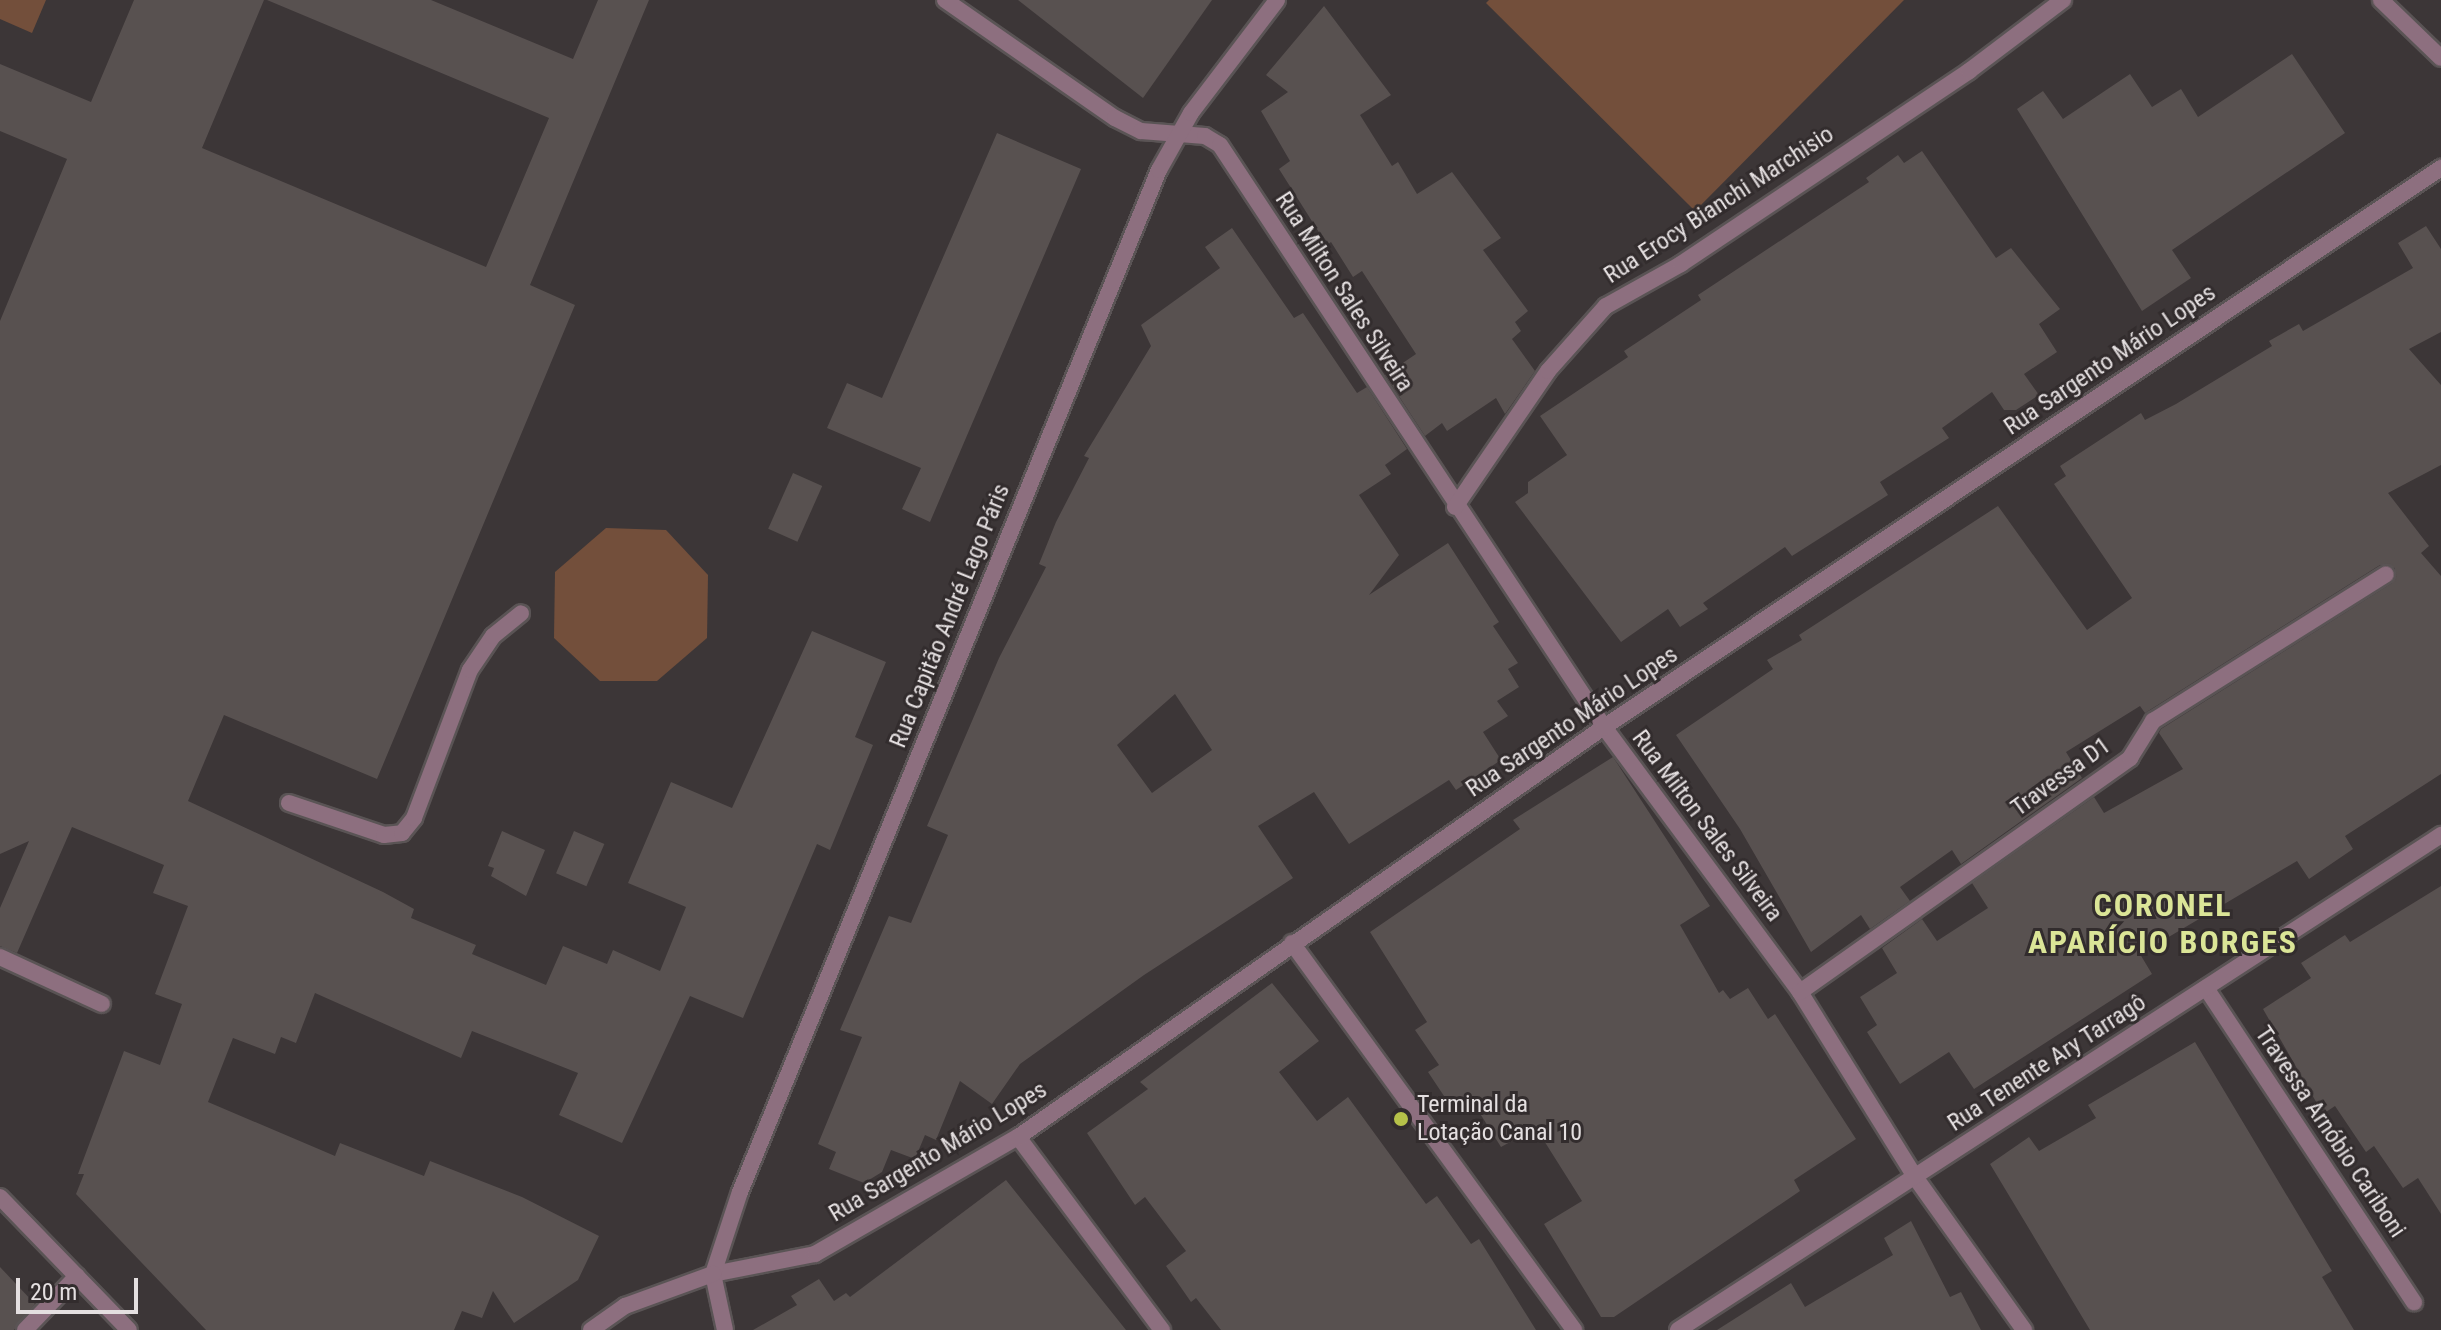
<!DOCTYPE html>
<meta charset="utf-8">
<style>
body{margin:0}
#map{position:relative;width:2441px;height:1330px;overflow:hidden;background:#3c3637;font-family:"Roboto Condensed",sans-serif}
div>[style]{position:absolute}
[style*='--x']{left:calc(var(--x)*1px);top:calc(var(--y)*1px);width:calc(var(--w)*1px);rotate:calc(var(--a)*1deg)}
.green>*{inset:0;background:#734f3b}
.building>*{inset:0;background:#585150;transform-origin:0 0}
.roads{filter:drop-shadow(2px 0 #5a5455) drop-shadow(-2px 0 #5a5455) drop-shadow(0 2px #5a5455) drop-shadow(0 -2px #5a5455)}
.service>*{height:16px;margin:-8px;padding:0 8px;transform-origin:8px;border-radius:8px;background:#8d6f7f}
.minor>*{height:16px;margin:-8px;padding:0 8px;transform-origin:8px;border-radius:8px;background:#8d6f7f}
.tertiary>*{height:16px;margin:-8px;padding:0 8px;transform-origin:8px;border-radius:8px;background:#8d6f7f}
.dots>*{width:22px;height:22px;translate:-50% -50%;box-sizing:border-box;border:4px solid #322c2d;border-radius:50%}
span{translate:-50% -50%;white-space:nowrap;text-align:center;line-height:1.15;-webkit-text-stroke:6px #322c2d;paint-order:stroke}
.street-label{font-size:24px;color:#e4dfe0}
.poi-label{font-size:24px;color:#e4dfe0}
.left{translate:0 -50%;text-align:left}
.district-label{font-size:32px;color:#dbe597;font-weight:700;letter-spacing:2px}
.scale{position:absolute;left:16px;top:1278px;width:122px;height:36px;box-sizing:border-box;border:4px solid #e4dfe0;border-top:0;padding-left:10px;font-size:24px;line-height:28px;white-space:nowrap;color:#e4dfe0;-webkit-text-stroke:6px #322c2d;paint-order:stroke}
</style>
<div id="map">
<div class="green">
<div style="clip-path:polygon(0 0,46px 0,32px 33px,0 19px)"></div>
<div style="clip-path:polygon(1489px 0,1904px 0,1695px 211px,1486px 3px)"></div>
<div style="clip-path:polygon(606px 528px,666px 530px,708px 575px,707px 638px,657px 681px,600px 681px,554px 638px,555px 572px)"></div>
</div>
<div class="building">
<div style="clip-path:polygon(134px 0,264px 0,202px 148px,486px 267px,549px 118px,267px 0,431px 0,573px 59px,598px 0,649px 0,530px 285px,575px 305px,377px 779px,224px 715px,188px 801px,383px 892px,414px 909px,411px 918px,476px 945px,472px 954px,546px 985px,563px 946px,607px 964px,613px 950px,660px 971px,686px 907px,628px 883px,671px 782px,732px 808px,812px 631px,886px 662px,855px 737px,873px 745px,830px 850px,817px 844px,743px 1018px,690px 996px,622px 1143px,559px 1115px,578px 1073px,472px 1031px,461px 1058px,315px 993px,296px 1043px,281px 1037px,275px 1054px,233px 1038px,208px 1102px,335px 1156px,340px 1143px,424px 1176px,430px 1161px,522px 1197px,599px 1236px,578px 1280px,514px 1323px,493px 1291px,482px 1318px,462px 1311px,454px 1330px,206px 1330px,76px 1194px,84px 1174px,78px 1174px,124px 1051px,160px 1065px,182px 1004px,155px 994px,188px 906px,153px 893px,164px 865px,72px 827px,17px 953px,0 946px,0 908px,29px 841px,0 854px,0 321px,67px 159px,0 131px,0 64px,91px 102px)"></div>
<div style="clip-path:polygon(1018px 0,1212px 0,1143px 98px)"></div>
<div style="clip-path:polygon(1324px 6px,1391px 95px,1360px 115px,1392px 166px,1398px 162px,1417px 194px,1452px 172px,1501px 238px,1483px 250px,1528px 311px,1515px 322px,1521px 331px,1512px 339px,1535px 371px,1505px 414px,1496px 398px,1447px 431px,1442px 423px,1425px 436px,1385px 375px,1416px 354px,1362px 271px,1353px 277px,1331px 242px,1327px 245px,1279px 169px,1290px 161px,1261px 111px,1288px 92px,1266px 75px)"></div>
<div style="clip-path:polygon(2292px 54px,2345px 133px,2172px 250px,2191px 278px,2142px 311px,2017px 109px,2043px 91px,2063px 119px,2130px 74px,2152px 107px,2181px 89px,2198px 117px)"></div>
<div style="clip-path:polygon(997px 133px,1081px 169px,930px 522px,902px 509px,921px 468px,827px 428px,847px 383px,882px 398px)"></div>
<div style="clip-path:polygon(1922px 151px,1996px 258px,2011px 248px,2060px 309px,2039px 324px,2057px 352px,2024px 374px,2039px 395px,2016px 410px,2004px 410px,1992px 392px,1942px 428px,1949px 438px,1880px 482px,1888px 495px,1792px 556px,1785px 547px,1703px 603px,1708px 609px,1680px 627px,1668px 609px,1621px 642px,1515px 502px,1528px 493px,1528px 482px,1567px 455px,1540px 416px,1628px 357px,1624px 351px,1701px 300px,1698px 295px,1869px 182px,1866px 178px,1898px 155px,1904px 163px)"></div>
<div style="clip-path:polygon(2426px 226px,2441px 249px,2441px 332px,2409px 349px,2441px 385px,2441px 465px,2388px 493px,2429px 546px,2421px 553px,2441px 576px,2441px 774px,2345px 836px,2353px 849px,2309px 879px,2297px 861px,2140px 954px,2152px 974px,1974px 1089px,1949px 1052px,1900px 1084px,1867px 1032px,1877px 1025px,1860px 997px,1897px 973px,1882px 948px,1922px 919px,1937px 941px,1988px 908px,1972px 883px,2094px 797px,2104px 813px,2183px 769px,2159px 733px,2161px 729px,2392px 583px,2395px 568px,2380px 565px,2145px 713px,2140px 706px,2066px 752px,2082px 778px,1961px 864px,1952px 850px,1900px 887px,1910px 901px,1870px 929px,1861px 915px,1811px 952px,1740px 829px,1676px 735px,1773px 669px,1767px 660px,1802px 640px,1799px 635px,1998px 506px,2087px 630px,2132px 598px,2054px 484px,2066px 476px,2060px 466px,2141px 413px,2145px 420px,2176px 404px,2272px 346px,2269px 341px,2299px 324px,2303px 331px,2413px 268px,2398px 243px)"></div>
<div style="clip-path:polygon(evenodd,1232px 228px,1294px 318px,1303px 313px,1357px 393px,1367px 387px,1407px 449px,1385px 465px,1391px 474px,1359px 495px,1399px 555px,1369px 595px,1448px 543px,1499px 622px,1493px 626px,1518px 663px,1508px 669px,1519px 687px,1497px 701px,1508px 716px,1483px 732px,1501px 760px,1456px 790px,1449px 780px,1349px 844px,1314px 792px,1258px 826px,1293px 878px,1144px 975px,1020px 1064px,992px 1104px,960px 1081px,936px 1140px,925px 1135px,915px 1159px,891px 1150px,882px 1172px,864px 1183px,829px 1169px,836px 1152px,818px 1144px,862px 1037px,840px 1030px,889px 916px,911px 923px,948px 835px,927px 826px,999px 658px,1046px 567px,1039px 564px,1056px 522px,1089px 458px,1084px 456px,1151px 346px,1141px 325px,1220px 268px,1205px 247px,1232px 228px,1175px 694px,1212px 750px,1152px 793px,1117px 745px,1175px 694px)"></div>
<div style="left:793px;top:473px;width:32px;height:61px;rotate:24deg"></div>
<div style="clip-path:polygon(1613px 757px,1710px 906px,1680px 925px,1719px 993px,1723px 990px,1730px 999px,1748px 988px,1768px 1019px,1775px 1014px,1856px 1139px,1794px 1180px,1800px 1191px,1614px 1317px,1601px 1317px,1544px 1224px,1582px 1201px,1536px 1128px,1501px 1147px,1469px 1096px,1452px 1108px,1428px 1072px,1439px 1065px,1415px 1030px,1427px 1022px,1370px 932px,1520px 829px,1513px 820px)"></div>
<div style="clip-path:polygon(502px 831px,545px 850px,526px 896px,491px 876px,494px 868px,488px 866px)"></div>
<div style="left:574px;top:831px;width:33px;height:46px;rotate:23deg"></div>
<div style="clip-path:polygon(2441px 886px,2441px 1214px,2418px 1178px,2403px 1188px,2374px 1146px,2366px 1152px,2335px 1106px,2323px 1114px,2263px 1009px,2311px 978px,2301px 963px,2345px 935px,2350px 942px)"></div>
<div style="clip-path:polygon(1272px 983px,1319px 1041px,1279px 1072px,1317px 1121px,1348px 1097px,1426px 1204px,1437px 1196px,1471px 1244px,1479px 1239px,1536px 1330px,1221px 1330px,1196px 1298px,1191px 1302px,1166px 1266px,1186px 1251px,1145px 1197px,1135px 1205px,1087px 1133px,1148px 1089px,1140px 1082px)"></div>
<div style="clip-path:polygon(2195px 1042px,2332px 1271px,2322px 1277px,2354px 1330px,2090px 1330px,1990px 1164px,2029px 1137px,2039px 1151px,2096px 1118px,2088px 1105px)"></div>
<div style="clip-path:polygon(1006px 1180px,1126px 1330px,753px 1330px,797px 1305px,791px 1296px,819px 1279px,834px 1301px,846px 1293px,850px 1297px)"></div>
<div style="clip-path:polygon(1911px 1221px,1950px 1297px,1961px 1292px,1981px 1330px,1717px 1330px,1791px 1283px,1805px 1307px,1893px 1255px,1884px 1238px)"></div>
<div style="clip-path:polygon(0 1267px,35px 1304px,14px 1330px,0 1330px)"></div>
</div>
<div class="roads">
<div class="service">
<div style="--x:289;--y:803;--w:100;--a:18.6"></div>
<div style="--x:384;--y:835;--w:18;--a:-6"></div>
<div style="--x:402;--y:833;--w:19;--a:-51"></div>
<div style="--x:414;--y:818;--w:158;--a:-69.3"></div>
<div style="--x:470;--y:670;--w:41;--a:-55.9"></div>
<div style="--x:493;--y:636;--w:36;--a:-39"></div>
<div style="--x:0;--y:957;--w:112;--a:24.7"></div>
</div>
<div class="minor">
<div style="--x:945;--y:0;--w:207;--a:34.8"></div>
<div style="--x:1115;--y:118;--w:29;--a:27"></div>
<div style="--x:1141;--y:131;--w:64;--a:4.5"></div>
<div style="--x:1205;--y:136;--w:17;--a:31"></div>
<div style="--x:1220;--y:145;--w:697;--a:56.58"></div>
<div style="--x:1604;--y:727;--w:330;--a:53.5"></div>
<div style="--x:1800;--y:992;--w:218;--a:58.1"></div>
<div style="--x:1915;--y:1177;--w:188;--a:54.5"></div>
<div style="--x:1455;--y:507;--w:165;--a:-55.6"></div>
<div style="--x:1548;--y:371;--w:87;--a:-48.3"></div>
<div style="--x:1606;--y:306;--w:86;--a:-29.2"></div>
<div style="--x:1681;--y:264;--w:347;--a:-33.8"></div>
<div style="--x:1969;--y:71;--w:118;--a:-37.1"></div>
<div style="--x:1292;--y:943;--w:479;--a:53.9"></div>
<div style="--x:2206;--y:988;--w:377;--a:56.5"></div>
<div style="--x:1800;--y:992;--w:405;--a:-35.3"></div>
<div style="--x:2130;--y:758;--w:44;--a:-58.1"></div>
<div style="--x:2153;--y:721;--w:275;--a:-32.2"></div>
<div style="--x:1018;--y:1137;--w:241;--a:53.3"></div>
<div style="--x:713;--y:1274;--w:104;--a:-11.1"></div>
<div style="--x:815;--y:1254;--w:234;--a:-30"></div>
<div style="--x:1018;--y:1137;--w:715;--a:-34.98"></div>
<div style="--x:1604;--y:727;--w:1007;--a:-33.74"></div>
<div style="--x:25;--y:1330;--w:75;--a:-46.1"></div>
<div style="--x:1678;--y:1330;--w:910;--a:-32.97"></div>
</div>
<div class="tertiary">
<div style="--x:2381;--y:0;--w:83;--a:44"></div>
<div style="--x:0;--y:1197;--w:185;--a:45.9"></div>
<div style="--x:713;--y:1274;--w:86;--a:-71.8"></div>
<div style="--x:740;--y:1192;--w:1105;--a:-67.71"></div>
<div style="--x:1159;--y:170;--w:65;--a:-60.7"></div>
<div style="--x:1191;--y:113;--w:142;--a:-52.7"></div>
<div style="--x:713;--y:1274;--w:57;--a:77.9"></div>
<div style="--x:591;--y:1330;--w:42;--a:-35.2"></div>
<div style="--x:625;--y:1306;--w:94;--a:-20"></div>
</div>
</div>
<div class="dots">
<div style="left:1401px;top:1119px;background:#b6c149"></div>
</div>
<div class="street-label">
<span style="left:1719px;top:205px;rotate:-33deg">Rua Erocy Bianchi Marchisio</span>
<span style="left:1344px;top:292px;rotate:57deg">Rua Milton Sales Silveira</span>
<span style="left:2110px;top:360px;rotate:-34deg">Rua Sargento Mário Lopes</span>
<span style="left:950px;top:616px;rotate:-68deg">Rua Capitão André Lago Páris</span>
<span style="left:1572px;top:722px;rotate:-34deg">Rua Sargento Mário Lopes</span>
<span style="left:2061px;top:777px;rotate:-36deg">Travessa D1</span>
<span style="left:1707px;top:826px;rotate:53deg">Rua Milton Sales Silveira</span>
<span style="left:2047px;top:1063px;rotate:-33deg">Rua Tenente Ary Tarragô</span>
<span style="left:2330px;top:1132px;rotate:56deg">Travessa Arnóbio Cariboni</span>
<span style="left:938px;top:1152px;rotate:-31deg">Rua Sargento Mário Lopes</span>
</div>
<div class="poi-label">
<span class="left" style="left:1417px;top:1119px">Terminal da<br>Lotação Canal 10</span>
</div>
<div class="district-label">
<span style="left:2163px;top:924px">CORONEL<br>APARÍCIO BORGES</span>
</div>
<div class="scale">20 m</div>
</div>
